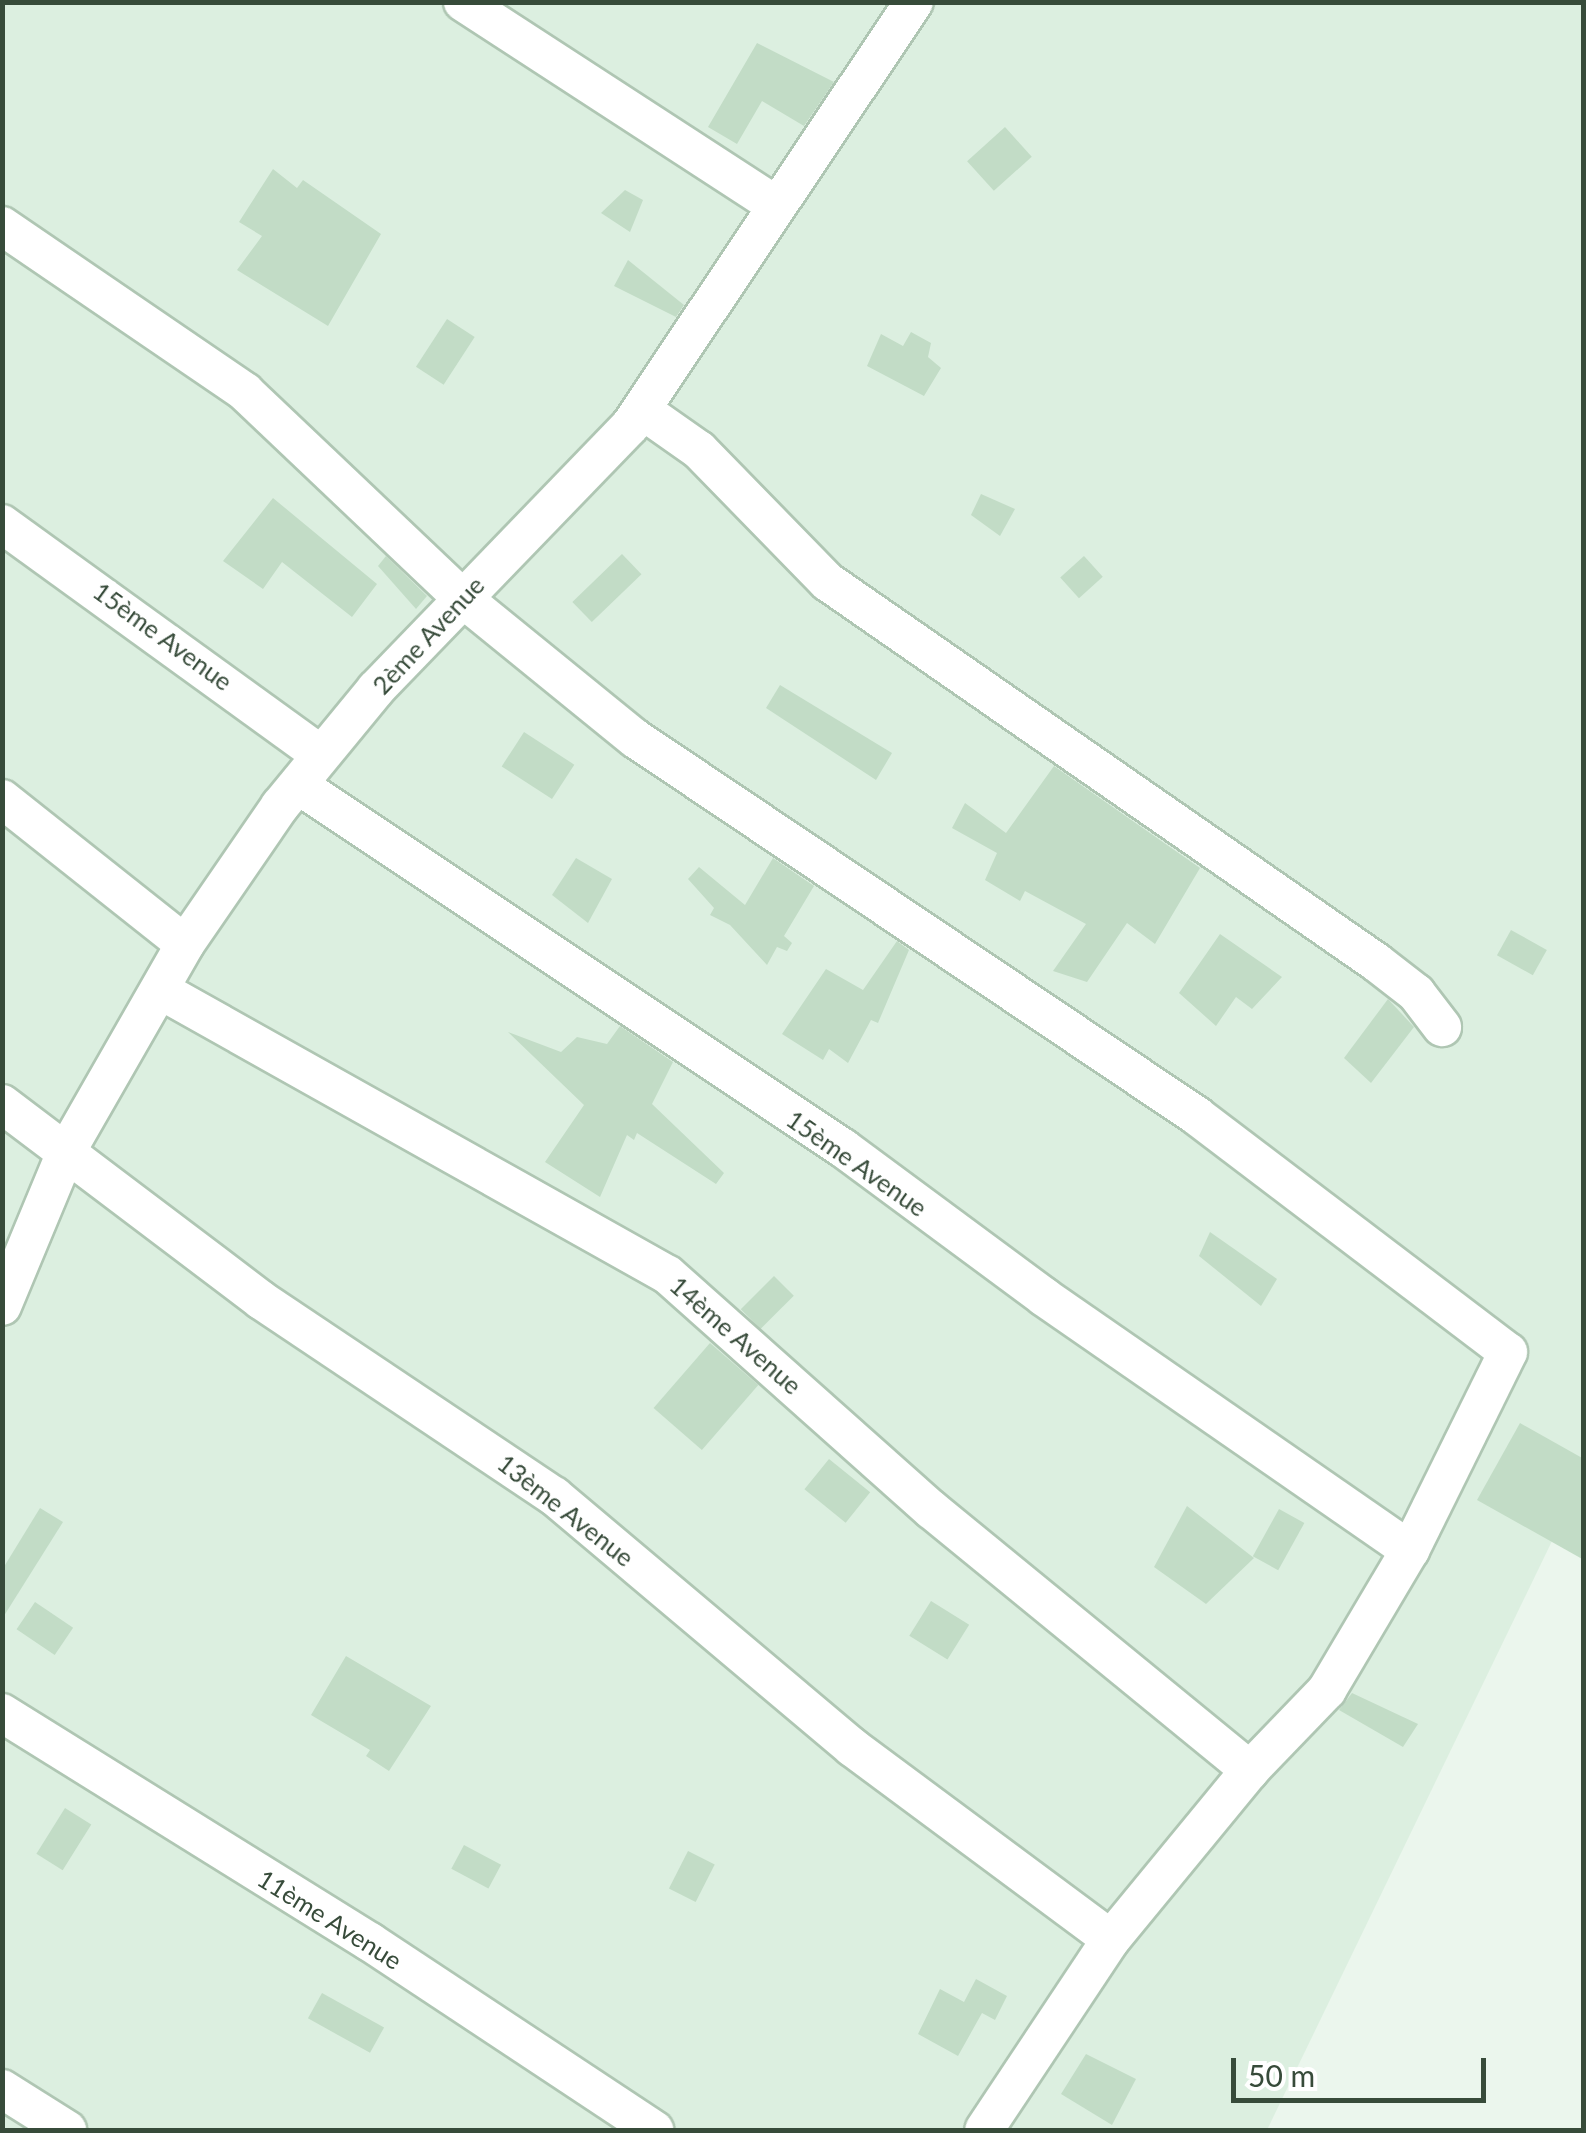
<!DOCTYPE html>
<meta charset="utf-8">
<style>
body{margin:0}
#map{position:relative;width:1586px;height:2133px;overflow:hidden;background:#ebf6ed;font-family:Lato,sans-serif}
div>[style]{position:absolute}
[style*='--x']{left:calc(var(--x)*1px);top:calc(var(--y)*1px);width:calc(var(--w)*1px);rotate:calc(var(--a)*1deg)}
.residential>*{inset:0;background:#dcefe0}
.building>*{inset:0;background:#c2dcc6;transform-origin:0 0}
.roads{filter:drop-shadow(2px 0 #afc6b3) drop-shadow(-2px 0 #afc6b3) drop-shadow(0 2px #afc6b3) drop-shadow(0 -2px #afc6b3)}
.minor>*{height:38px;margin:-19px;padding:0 19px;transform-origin:19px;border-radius:19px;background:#fff}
span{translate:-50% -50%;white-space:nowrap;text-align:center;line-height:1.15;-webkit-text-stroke:10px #fff;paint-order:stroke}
.street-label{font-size:25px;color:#374b3a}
.frame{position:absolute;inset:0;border:5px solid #374b3a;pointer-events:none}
.scale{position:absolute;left:1231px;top:2058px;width:255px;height:45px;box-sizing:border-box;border:5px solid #374b3a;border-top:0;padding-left:12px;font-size:30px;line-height:35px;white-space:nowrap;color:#374b3a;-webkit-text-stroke:8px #fff;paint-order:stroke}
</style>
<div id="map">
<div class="residential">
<div style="clip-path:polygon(3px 3px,1583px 3px,1583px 1477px,1267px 2130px,3px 2130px)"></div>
</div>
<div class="building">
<div style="clip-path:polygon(757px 43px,834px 82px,804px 126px,762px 101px,737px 144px,708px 127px)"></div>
<div style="left:1005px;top:127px;width:40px;height:51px;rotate:48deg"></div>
<div style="clip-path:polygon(273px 169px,297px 188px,303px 180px,381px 234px,328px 326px,237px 270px,262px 236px,239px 222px)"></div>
<div style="clip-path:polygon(625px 190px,643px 200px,630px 232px,601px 213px)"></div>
<div style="clip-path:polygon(628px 260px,684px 305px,676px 317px,614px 286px)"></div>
<div style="left:447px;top:319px;width:33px;height:57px;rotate:33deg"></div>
<div style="clip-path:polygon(911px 332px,931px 343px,928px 357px,941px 368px,924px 396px,867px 366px,881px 334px,903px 346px)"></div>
<div style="clip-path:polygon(981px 494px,1015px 509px,1000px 536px,971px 515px)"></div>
<div style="clip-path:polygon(273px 498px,377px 584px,352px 617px,282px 562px,263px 589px,223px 561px)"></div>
<div style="left:622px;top:554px;width:28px;height:69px;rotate:46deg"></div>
<div style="clip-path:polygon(386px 556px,427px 596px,416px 609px,378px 566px)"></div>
<div style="left:1084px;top:556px;width:28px;height:32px;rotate:48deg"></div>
<div style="clip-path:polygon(780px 685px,892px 753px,876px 780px,766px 708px)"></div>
<div style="left:524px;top:732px;width:60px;height:41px;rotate:33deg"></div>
<div style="clip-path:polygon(1054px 766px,1200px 868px,1155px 944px,1127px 923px,1087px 982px,1053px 971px,1086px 924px,1025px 891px,1020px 901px,985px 880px,997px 853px,952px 828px,965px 803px,1006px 833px)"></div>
<div style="clip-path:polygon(576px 858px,612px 879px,588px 923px,552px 895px)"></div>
<div style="clip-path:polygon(773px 858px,814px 886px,784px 936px,792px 943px,787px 951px,777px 947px,767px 965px,730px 925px,710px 915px,714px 908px,688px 879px,699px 867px,745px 905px)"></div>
<div style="left:1511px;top:930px;width:41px;height:29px;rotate:29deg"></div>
<div style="clip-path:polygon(1220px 934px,1282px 977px,1252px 1009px,1236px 997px,1216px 1026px,1179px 993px)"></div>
<div style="clip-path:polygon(897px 941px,909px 950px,878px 1023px,871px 1020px,848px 1063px,829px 1049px,823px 1060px,782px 1034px,826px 969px,863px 990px)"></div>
<div style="clip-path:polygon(1388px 999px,1414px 1027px,1371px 1083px,1344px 1058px)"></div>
<div style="clip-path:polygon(620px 1026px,673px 1062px,652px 1104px,724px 1173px,716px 1184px,637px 1133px,634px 1140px,627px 1135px,600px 1197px,545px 1162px,584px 1105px,508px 1032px,561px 1052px,577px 1037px,607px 1044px)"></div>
<div style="clip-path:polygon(1210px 1232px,1277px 1279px,1261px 1306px,1199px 1256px)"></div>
<div style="left:774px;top:1276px;width:28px;height:47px;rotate:45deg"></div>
<div style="left:710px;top:1343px;width:64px;height:86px;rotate:41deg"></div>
<div style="clip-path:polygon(1520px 1423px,1584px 1459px,1584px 1560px,1477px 1500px)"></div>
<div style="left:829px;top:1459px;width:53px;height:39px;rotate:39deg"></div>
<div style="clip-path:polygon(1187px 1506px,1254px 1558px,1206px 1604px,1154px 1567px)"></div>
<div style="clip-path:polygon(40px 1508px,63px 1522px,2px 1619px,2px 1570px)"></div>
<div style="left:1279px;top:1509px;width:29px;height:54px;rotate:29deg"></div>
<div style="left:931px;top:1601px;width:45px;height:41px;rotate:32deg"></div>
<div style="left:35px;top:1602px;width:46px;height:33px;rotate:34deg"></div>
<div style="clip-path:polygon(346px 1656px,431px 1706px,389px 1771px,366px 1756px,370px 1750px,311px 1715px)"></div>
<div style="clip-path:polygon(1352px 1693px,1418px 1724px,1403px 1747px,1339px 1710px)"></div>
<div style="left:65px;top:1808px;width:31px;height:54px;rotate:32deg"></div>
<div style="left:464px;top:1845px;width:42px;height:27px;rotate:28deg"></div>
<div style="left:688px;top:1851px;width:30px;height:42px;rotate:27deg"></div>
<div style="clip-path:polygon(976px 1979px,1007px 1996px,995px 2020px,982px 2013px,958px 2056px,918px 2034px,940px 1989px,964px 2002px)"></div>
<div style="left:322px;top:1993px;width:71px;height:29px;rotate:29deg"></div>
<div style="clip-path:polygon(1086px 2054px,1136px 2079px,1112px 2125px,1061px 2094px)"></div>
</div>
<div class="roads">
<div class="minor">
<div style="--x:463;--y:2;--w:372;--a:33"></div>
<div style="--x:2;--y:226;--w:294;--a:34.3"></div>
<div style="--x:245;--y:392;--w:298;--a:43.5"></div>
<div style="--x:461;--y:597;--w:225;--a:39.1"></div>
<div style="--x:636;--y:739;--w:676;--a:33.9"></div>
<div style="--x:1197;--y:1116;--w:390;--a:37.2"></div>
<div style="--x:1508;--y:1352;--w:221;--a:116.3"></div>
<div style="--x:1410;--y:1550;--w:163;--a:120.7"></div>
<div style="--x:1327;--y:1690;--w:111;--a:133.9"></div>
<div style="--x:1250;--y:1770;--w:219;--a:129.4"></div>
<div style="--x:1111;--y:1939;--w:229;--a:123.6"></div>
<div style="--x:642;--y:410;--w:70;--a:35.1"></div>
<div style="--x:699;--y:450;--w:185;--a:45.7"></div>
<div style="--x:828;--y:582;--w:667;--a:34.74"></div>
<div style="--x:1376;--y:962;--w:51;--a:37.8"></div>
<div style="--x:1416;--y:993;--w:43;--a:52.6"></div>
<div style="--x:2;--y:524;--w:392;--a:35.9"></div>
<div style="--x:298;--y:785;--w:655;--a:33.67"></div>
<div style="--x:843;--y:1148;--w:250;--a:36.5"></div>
<div style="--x:1044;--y:1297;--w:445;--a:34.7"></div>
<div style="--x:2;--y:799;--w:233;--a:38.4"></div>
<div style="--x:160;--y:990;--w:582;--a:29.29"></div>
<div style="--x:668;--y:1275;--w:353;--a:41.7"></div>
<div style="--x:932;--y:1510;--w:411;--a:39.3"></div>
<div style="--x:2;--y:1104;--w:325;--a:37.1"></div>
<div style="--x:261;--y:1300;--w:353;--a:33.8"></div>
<div style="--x:554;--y:1496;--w:390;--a:40.1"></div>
<div style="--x:852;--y:1747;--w:322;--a:36.6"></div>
<div style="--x:2;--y:1306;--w:167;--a:-67.4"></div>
<div style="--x:66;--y:1152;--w:240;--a:-60.2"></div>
<div style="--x:185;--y:944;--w:168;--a:-55.5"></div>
<div style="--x:280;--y:806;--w:151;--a:-50.6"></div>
<div style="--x:376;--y:689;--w:366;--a:-46"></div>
<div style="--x:630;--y:426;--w:510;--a:-56.19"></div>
<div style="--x:2;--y:1713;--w:433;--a:31.9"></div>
<div style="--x:370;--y:1942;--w:341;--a:33.5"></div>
<div style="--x:2;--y:2089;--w:77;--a:32.2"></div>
</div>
</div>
<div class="street-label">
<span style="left:428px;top:635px;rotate:-47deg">2ème Avenue</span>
<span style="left:163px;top:636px;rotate:36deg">15ème Avenue</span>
<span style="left:857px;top:1163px;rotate:35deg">15ème Avenue</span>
<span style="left:736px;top:1335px;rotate:41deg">14ème Avenue</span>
<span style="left:566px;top:1510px;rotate:38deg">13ème Avenue</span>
<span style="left:330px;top:1919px;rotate:32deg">11ème Avenue</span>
</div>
<div class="frame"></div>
<div class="scale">50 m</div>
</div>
